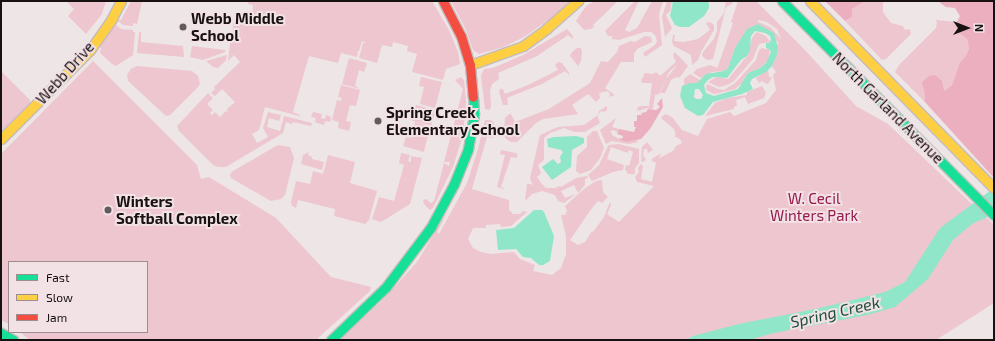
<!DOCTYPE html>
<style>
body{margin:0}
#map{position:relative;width:995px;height:341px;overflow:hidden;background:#eee5e7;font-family:"Exo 2",sans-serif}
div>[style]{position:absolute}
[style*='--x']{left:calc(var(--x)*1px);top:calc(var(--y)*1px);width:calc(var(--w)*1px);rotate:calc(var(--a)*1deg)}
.green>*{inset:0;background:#edc6cf;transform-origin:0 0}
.forest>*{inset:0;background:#ecafc0}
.water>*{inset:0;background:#90e6c8}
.roads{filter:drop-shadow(1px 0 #c4bcbe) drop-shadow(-1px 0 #c4bcbe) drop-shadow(0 1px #c4bcbe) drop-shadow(0 -1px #c4bcbe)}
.fast>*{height:9px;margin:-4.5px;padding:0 4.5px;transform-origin:4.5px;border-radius:4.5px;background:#16e098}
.slow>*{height:9px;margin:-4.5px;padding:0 4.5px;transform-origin:4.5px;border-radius:4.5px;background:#ffcf43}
.jam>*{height:9px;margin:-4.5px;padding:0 4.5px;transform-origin:4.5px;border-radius:4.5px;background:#f24e42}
.dots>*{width:11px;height:11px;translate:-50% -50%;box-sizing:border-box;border:2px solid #f2e1e5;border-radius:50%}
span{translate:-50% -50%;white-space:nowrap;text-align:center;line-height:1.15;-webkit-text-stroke:4px #f2e1e5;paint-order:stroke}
.poi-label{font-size:15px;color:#171112;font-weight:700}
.left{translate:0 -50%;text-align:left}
.street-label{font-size:15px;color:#171112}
.park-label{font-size:15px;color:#951b4c}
.water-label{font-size:16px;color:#1a4f3e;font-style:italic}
.frame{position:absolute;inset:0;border:2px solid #171112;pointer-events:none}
.legend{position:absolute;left:8px;top:261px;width:140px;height:72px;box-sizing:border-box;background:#f2e1e5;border:1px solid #9a8e91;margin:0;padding:5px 7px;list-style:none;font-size:12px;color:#171112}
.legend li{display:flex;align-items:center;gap:8px;height:20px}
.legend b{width:20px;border:1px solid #9a8e91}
.north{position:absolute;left:947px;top:8px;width:40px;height:40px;-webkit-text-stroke:3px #f2e1e5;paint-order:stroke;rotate:90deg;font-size:11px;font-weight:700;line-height:16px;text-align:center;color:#171112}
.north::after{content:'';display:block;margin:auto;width:14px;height:18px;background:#171112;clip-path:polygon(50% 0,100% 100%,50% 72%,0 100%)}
</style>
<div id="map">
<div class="green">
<div style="clip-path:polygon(66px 1px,106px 1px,102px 14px,86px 34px,68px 16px,74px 9px)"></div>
<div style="clip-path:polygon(131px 1px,142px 1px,137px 24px,133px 23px,133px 26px,123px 25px,117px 20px,121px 20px)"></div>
<div style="clip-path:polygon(248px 1px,432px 1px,449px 30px,458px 52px,460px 64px,446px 69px,443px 80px,412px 72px,417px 54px,407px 51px,408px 46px,393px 42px,392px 47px,382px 45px,377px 63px,359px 58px,363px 43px,366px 43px,362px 41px,359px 51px,356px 52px,358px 53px,357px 57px,341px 53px,338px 63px,309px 56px,293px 112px,300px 115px,299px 116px,265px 107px,259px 130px,252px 134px,257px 143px,268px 137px,263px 128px,268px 112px,281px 115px,279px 121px,269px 118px,267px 127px,280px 131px,284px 116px,312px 123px,311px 126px,293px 122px,292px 124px,286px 122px,283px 133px,226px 167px,218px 167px,213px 165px,179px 131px,177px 126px,208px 93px,213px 98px,207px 104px,213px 110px,210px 113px,212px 115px,215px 112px,220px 117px,226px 111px,228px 112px,227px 109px,235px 102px,222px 89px,215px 96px,211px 93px,215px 89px,214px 87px,240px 62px,234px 55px,228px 61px,230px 43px,232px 43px,233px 23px,247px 25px,252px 21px,253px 5px,248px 4px)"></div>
<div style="clip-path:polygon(451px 1px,570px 1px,554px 16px,524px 37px,504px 47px,479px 54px,473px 50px,466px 30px)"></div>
<div style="clip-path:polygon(595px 1px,618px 1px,593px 25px,594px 27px,591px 29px,584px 30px,576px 21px,586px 6px)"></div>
<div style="clip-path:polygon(635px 1px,639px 1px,625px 30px,629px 32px,637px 28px,652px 1px,663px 1px,659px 14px,662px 45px,645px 57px,643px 53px,655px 45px,657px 41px,655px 35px,651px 32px,644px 32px,619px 40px,612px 39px,612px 36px,608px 36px,605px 31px)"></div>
<div style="clip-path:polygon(667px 1px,672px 1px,670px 11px,666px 15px,672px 28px,665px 37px,662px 17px)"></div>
<div style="clip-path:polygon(726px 1px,733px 1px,732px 4px,726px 7px,713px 59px,707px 60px,702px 56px,703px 52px,714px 39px,717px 31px,717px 22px,724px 13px)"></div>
<div style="clip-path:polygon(evenodd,738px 1px,756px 1px,804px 49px,856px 106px,888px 124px,994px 225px,994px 303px,936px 340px,340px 340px,385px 298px,417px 262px,450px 208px,437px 232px,439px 234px,467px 183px,478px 149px,485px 120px,490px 120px,494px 122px,494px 135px,492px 138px,487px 137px,472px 189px,509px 200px,509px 210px,513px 214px,520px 214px,523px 211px,527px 212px,511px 226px,501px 227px,500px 224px,486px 225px,486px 228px,473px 228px,468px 239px,473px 248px,481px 252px,491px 254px,514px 252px,520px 259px,535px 265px,533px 271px,552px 275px,561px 268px,566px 254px,566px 236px,561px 215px,565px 215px,567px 211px,565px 206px,584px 189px,596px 181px,602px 180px,603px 192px,608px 197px,602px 203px,598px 201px,592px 208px,570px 240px,578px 245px,585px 242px,592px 231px,593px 232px,604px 217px,610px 202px,611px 205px,607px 214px,619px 222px,654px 186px,637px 182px,635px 177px,639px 172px,638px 168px,641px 164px,643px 166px,641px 179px,652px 182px,656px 163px,652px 161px,652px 159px,661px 153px,659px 158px,673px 151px,676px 146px,682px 143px,680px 139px,674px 136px,676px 135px,674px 129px,661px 118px,665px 114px,672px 117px,682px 130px,698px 136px,707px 119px,730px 112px,734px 116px,766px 103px,776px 90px,773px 75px,776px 72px,772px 66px,777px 55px,778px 42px,758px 24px,735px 48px,728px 68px,724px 71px,712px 72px,701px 78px,693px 73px,697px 69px,710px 65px,717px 68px,718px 66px,733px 23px,731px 22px,738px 1px,758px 20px,767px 22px,777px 29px,781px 39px,770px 27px,758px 22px,758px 20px)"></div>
<div style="clip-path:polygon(865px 1px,883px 1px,883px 12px,891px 23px,903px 26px,905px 30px,910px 29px,911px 34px,886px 59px,882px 60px,845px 21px,852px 17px,852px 9px)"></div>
<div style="clip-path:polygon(935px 20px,957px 22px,955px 25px,958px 32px,967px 39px,969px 47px,966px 56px,960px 62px,952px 85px,944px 91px,923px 89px,925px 97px,924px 101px,895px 72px,899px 65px,936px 28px,937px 22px)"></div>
<div style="clip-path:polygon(710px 22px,714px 25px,714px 30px,701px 52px,698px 60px,692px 65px,691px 55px,674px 46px,672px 42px,673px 35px,675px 35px,674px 41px,684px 42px,698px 39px,710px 30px,706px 23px)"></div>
<div style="clip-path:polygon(114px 23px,121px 29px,133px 30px,133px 32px,135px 32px,133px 55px,116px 66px,112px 64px,100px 53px,101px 48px,97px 44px)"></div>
<div style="clip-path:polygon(567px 29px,573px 36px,573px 39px,568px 35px,537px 56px,498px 73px,499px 79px,492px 84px,490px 91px,491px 107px,489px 110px,485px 109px,481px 76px,484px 69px,493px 68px,523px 55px)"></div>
<div style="clip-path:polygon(139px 32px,141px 32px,141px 42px,183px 46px,184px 57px,137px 53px)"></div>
<div style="clip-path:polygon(757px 32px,766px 36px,770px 42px,759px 44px,753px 59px,734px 81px,727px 85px,719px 87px,708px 82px,717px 77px,728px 79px,748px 55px,752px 38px)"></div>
<div style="clip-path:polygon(645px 36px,651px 37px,652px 42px,637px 49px,634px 54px,634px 62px,621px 62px,605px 88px,615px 95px,609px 97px,610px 94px,608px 91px,599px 93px,600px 98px,596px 102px,588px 94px,572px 105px,578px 114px,543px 119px,536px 123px,517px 142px,511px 142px,505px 138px,504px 132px,505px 118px,508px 115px,511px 114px,515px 122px,549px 109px,590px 83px,601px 61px,608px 62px,617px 52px,619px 46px,631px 41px,635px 42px)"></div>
<div style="clip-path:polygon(192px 46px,225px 50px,225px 52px,203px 60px,190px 57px)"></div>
<div style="clip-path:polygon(577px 48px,581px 48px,582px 52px,581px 61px,578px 66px,570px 56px,572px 52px)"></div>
<div style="clip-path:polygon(762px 48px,770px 50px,768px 60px,760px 68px,748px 73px,741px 84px,735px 89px,719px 93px,714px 94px,708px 91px,706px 89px,707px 84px,718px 89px,724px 90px,735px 83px,756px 60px,759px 50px)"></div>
<div style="clip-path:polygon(675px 52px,688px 66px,680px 77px,674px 78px,671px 80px,665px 93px,660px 93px,666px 79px,678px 64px,669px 72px,659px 94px,655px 95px,653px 108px,651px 110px,648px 108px,637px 111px,638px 107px,642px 106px,649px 106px,652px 83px,642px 83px,641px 81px,645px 73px,653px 74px,656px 72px,660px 76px,676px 62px,673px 55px)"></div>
<div style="clip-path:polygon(227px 55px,226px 60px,218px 68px,213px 67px,206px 61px)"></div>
<div style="clip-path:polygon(349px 58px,367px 63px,364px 72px,359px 70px,355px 86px,360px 89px,342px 84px)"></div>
<div style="clip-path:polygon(93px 61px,197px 165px,201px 179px,209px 177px,276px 218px,331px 277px,371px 287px,370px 291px,316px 340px,30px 340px,20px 332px,147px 332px,147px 262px,9px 262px,9px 324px,1px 320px,1px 154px)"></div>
<div style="clip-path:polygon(558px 62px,562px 63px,569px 73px,569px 75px,565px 71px,542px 84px,507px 98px,508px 105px,503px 105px,499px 92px,500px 89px,503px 89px,505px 94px,528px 85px,558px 70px,555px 65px)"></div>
<div style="clip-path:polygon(137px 66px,192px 71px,198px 76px,200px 84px,197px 88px,170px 115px,166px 116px,128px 81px,127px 75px,131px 69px)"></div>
<div style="clip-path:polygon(768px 70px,769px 77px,772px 77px,769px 83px,767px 84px,762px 81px,759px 83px,756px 78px)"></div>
<div style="clip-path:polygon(1px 71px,30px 100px,30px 103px,1px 132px)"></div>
<div style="clip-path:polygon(690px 74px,700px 80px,697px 83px,684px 85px,684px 79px)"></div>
<div style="clip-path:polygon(421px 77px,442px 82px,435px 108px,420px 104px,424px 87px,419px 86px)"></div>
<div style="clip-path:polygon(461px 77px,464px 80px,466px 101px,463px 135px,453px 167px,433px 208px,430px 210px,424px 204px,423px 200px,426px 199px,431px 203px,434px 201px,444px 163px,449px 166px,450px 162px,444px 162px,463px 89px,455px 80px)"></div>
<div style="clip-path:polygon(341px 85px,360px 90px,356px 106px,350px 105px,346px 121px,351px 122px,349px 131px,338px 128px,339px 122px,332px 120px,337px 100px,341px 101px,342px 98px,338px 97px)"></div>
<div style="clip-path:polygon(762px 86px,766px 93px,764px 98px,748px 104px,745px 97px,736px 100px,737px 105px,734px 107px,734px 109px,705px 116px,715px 103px,728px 98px,747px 95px,747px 92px)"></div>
<div style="left:416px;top:105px;width:20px;height:16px;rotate:15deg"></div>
<div style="clip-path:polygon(607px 106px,607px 110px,604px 112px,602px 111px,597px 115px,600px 123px,585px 132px,575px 132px,564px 128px,550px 133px,544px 138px,544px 160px,538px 165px,541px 173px,537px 177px,541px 183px,546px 188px,556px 188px,558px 186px,561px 187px,576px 178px,587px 176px,588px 178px,585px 179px,585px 185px,578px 193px,574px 185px,561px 191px,565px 198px,576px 194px,564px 203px,558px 201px,555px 195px,542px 191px,532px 194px,525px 201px,527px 184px,531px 184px,533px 186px,530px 178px,540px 135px,558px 127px,584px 125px,598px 115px,599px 111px)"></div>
<div style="clip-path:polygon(313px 112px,322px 114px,321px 118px,325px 119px,326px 115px,331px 117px,330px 122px,325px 121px,324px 125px,315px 122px,316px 118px,311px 117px)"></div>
<div style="clip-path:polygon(616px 118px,612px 127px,619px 129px,618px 132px,612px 130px,611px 131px,612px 135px,621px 140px,627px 142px,637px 140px,638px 142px,629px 144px,612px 141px,606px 144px,600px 130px)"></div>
<div style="clip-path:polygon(415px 122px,430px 126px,424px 152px,403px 146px,406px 137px,411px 138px)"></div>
<div style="clip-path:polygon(593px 131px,597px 131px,604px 148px,600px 158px,591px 170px,580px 174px,576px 171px,577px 156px,587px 147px,587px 137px)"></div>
<div style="clip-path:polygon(647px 142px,653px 150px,648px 153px,647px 149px,644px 149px,643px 155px,646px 160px,643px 162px,641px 161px,642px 147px)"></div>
<div style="clip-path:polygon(618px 144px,639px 149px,639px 163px,635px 168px,635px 174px,628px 174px,625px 169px,626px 165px,629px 166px,633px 152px,629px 150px,628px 153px,611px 147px,607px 159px,624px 165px,623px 170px,613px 172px,592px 181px,588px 175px,599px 165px,607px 148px,609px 145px)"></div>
<div style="clip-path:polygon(278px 145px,290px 147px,294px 158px,285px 195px,281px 199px,271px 201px,231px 178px,230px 174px,233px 171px)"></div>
<div style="clip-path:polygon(501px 150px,516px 153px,518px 156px,516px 158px,511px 157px,501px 187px,506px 190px,497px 187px,505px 155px,500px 154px)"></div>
<div style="clip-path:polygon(309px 152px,308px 155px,312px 157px,312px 159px,324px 162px,322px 170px,301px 164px,303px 155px)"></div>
<div style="clip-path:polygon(401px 153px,410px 155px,408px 161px,411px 162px,411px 156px,422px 158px,410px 204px,381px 222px,372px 219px,379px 197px,394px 201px,404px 165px,399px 163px)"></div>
<div style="clip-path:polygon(328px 155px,355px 162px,350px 183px,377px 191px,369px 220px,365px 224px,334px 216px,335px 209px,298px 200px,296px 208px,292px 206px,291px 202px,296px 181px,310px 184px,313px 171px,323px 174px)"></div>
</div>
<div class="forest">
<div style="clip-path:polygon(825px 1px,865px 1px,852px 9px,852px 17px,845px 21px)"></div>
<div style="clip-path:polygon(940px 1px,994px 1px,994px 178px,924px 101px,925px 97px,922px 82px,929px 76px,935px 75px,942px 81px,944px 91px,952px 85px,960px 62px,966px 56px,969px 48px,967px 39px,958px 32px,955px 25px,960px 16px,955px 8px,946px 7px,940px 3px)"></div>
<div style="clip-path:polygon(662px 98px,663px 107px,650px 129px,641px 139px,627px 142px,620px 140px,619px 138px,622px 139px,623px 136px,617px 134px,619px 129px,634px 132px,636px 127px,634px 127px,634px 121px,637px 121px,637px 115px,642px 115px,641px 113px,646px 112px,648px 109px,656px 110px,660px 107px,657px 104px)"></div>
</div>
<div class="water">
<div style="clip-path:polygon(673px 1px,706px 1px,709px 3px,709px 8px,704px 16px,689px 27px,680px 27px,675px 25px,670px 16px)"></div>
<div style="clip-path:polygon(evenodd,758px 24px,774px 33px,778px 47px,777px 55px,772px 66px,766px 72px,752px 79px,750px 83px,753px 89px,742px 94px,713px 102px,703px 115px,698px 116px,685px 108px,680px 96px,682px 86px,690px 83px,697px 83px,706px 74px,724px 71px,728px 68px,735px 48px,747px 29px,758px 24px,755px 31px,765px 33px,770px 36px,771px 40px,769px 43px,766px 43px,766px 48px,770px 50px,771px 52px,766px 63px,760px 68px,748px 73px,738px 89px,714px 96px,706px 93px,704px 85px,708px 80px,713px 77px,727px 78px,741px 60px,747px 56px,750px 50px,751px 36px,755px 31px,758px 24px,695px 89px,699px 89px,703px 95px,701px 99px,696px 99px,694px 97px,695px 89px)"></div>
<div style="clip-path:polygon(576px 136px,584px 138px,584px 143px,572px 150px,571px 167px,552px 180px,542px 167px,553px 159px,558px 164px,561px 162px,560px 157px,563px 152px,561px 150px,548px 147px,547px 139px,554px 137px)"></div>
<div style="clip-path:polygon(994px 188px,994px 214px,972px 224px,953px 240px,928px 279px,895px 307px,867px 315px,774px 333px,749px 340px,685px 340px,693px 336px,739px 324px,820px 308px,885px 292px,905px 282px,940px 228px)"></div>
<div style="clip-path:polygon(534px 210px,542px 210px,544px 212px,554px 236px,550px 261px,543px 265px,539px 265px,531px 258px,523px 257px,516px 249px,498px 250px,496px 230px,514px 228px)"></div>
</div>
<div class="roads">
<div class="fast">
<div style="--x:782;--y:1;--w:301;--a:45.3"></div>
<div style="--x:1;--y:333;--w:14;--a:30"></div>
<div style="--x:331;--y:340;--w:76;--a:-43.9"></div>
<div style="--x:386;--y:287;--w:75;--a:-53.1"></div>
<div style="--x:431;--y:227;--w:49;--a:-61.9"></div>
<div style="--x:454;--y:184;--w:38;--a:-68"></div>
<div style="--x:468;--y:149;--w:36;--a:-80"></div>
<div style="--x:474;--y:114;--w:17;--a:-93"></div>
</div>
<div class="slow">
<div style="--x:810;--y:1;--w:262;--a:45.5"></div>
<div style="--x:470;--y:65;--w:56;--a:-19.7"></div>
<div style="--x:523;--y:46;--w:29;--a:-36"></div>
<div style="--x:546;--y:29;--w:43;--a:-41.2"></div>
<div style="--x:1;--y:139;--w:126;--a:-45"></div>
<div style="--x:90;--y:50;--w:39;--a:-55"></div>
<div style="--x:112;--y:18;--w:19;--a:-62"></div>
</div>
<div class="jam">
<div style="--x:443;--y:1;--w:39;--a:63"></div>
<div style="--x:461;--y:36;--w:30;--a:73"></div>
<div style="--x:470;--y:65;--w:32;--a:85"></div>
</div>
</div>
<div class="dots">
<div style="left:183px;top:27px;background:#625b5d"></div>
<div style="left:378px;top:121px;background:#625b5d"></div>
<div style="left:108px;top:210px;background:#625b5d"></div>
</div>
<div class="poi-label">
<span class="left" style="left:191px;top:27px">Webb Middle<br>School</span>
<span class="left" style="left:386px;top:121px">Spring Creek<br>Elementary School</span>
<span class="left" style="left:116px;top:210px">Winters<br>Softball Complex</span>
</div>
<div class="street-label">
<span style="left:65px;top:73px;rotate:-48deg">Webb Drive</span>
<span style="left:888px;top:108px;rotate:45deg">North Garland Avenue</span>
</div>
<div class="park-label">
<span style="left:814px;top:207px">W. Cecil<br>Winters Park</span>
</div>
<div class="water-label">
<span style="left:835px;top:312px;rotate:-13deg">Spring Creek</span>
</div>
<div class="frame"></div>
<ul class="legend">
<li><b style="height:5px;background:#16e098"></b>Fast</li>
<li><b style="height:5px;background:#ffcf43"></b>Slow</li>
<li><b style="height:5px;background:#f24e42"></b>Jam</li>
</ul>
<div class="north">N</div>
</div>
